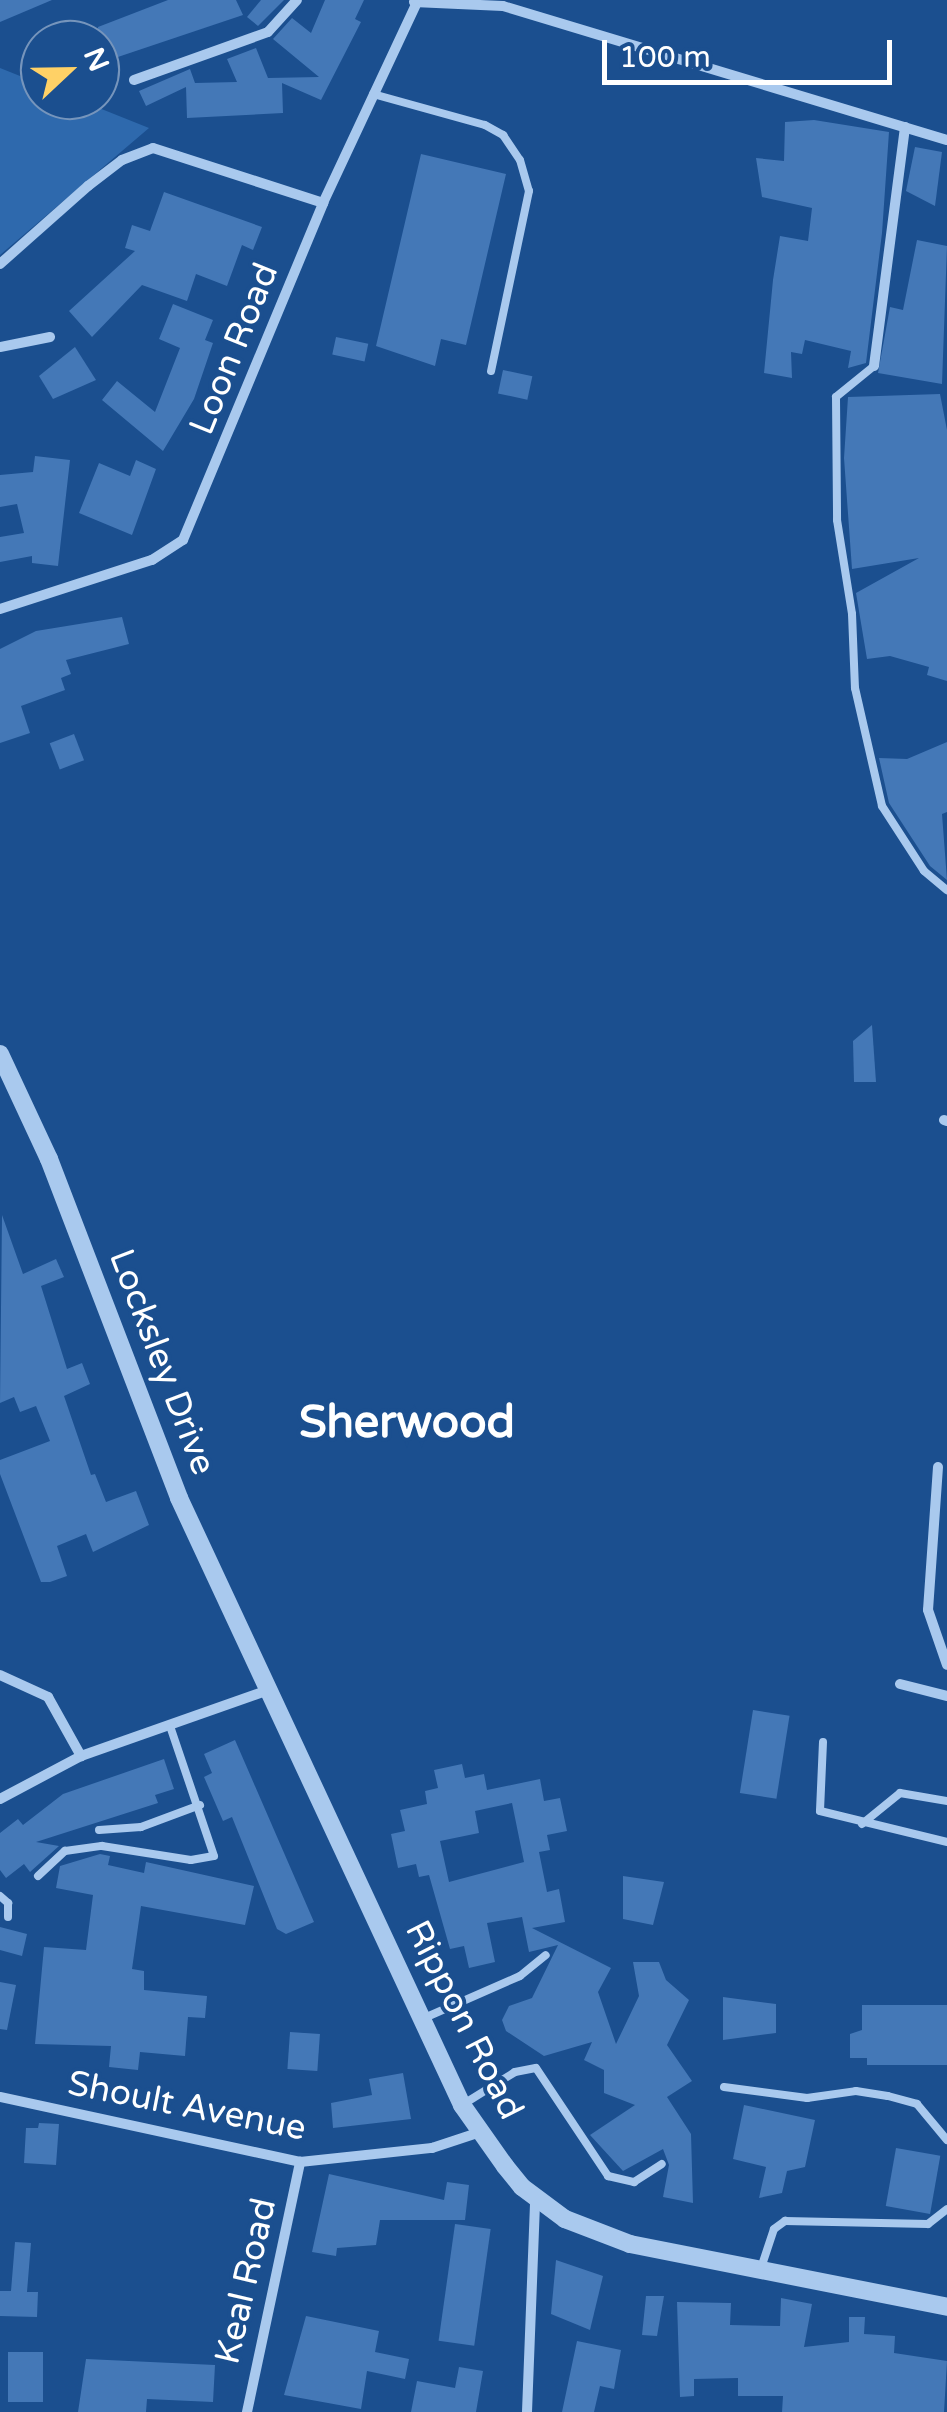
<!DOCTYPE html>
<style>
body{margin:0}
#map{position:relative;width:947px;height:2412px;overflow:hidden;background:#1b4f8f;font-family:"Varela Round",sans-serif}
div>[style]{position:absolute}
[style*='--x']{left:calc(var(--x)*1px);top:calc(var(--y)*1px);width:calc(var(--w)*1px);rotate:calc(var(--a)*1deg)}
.green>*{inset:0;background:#2e69ad}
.building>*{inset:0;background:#4478b7;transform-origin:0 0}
.service>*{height:8px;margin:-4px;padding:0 4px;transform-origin:4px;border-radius:4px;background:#a9c9ee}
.minor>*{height:10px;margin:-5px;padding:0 5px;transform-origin:5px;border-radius:5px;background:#a9c9ee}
.tertiary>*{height:18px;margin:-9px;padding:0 9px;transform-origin:9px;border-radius:9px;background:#a9c9ee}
span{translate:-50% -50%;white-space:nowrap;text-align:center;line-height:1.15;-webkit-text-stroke:8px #1b4f8f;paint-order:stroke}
.street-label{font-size:35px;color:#fff}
.district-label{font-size:45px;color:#fff;font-weight:700}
.north{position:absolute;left:20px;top:20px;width:100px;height:100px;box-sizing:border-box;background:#1b4f8f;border:2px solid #7695bc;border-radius:50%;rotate:68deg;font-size:28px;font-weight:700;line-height:40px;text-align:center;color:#fff}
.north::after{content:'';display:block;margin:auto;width:35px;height:45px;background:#ffd166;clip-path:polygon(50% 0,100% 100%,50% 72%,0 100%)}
.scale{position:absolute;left:602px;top:40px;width:290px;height:45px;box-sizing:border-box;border:5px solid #fff;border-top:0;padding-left:12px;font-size:30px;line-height:35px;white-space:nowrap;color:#fff;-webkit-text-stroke:8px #1b4f8f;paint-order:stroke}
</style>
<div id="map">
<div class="green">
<div style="clip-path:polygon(0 68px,40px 84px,40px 100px,79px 100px,149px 128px,0 255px)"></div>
</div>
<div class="building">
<div style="clip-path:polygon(0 0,52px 0,0 22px)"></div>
<div style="clip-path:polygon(168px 0,236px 0,243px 15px,100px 63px,98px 27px)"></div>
<div style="clip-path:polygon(261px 0,284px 0,258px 26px,247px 17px)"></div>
<div style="clip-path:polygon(325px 0,364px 0,355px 19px,361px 22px,321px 100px,282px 83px,283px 113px,187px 118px,186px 87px,146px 106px,139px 91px,190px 69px,195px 83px,237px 82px,227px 59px,256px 48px,268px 78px,319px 77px,273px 39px,292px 18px,311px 33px)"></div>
<div style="clip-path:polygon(814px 120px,889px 132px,882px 233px,866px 363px,848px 368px,851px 351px,805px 340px,802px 354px,791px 352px,792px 378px,764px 373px,773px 280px,780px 236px,808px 241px,812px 208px,762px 197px,756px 158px,784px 161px,785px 122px)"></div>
<div style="clip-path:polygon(915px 147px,942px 152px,935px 206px,906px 191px)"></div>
<div style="clip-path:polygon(421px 154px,506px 174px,466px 345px,441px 339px,435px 366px,376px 346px)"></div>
<div style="clip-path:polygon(164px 192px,262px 227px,253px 250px,242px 245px,227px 286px,196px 274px,187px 301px,142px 285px,92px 337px,69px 311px,135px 251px,125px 248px,132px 225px,150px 231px)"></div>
<div style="clip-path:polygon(917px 240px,947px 246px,942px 384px,878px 373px,890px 307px,903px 310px)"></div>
<div style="clip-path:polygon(173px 304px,213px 320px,205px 340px,213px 343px,194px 399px,163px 451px,102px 400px,117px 381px,155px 412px,180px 348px,159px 339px)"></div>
<div style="left:336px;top:337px;width:33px;height:18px;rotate:12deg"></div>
<div style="clip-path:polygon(75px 347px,96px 380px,53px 399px,39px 376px)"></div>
<div style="left:503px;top:370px;width:30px;height:24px;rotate:12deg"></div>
<div style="clip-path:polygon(940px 394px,947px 430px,947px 681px,927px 675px,929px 667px,890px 656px,867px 659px,856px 593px,919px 558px,852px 569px,844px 458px,848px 397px)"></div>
<div style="clip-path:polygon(35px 456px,70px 460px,58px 566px,32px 563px,32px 556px,0 562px,0 537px,24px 533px,17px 504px,0 507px,0 475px,33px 472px)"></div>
<div style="clip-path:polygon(136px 460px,156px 469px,132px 535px,79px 513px,99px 463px,130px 476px)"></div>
<div style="clip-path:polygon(122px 617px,129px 644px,66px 660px,71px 674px,61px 678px,65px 690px,21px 706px,30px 733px,0 743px,0 649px,36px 631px)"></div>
<div style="left:74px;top:734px;width:28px;height:26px;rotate:69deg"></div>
<div style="clip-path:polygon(947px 742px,947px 812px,942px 814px,947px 880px,930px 866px,889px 803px,879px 758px,907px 759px)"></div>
<div style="clip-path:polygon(872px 1025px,876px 1082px,854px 1082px,853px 1041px)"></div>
<div style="clip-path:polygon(2px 1215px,23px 1274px,56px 1259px,64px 1277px,41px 1286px,67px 1369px,82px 1363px,90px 1384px,64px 1396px,91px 1475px,95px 1474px,106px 1502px,136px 1491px,149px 1525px,93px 1552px,86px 1534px,57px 1546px,67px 1576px,50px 1582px,41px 1582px,0 1474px,0 1460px,50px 1441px,36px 1406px,20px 1412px,14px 1397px,0 1403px)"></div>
<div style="left:753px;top:1710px;width:37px;height:84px;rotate:9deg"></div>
<div style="clip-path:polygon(235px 1740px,314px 1922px,286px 1934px,277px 1929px,232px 1817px,223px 1821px,204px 1777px,212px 1773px,204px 1754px)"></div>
<div style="clip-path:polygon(164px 1759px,174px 1789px,155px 1795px,158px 1803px,36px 1842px,59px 1846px,30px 1872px,24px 1864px,6px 1878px,0 1870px,0 1833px,18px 1819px,23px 1825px,63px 1794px)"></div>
<div style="clip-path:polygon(evenodd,462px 1764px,465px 1778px,484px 1774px,487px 1790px,540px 1779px,544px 1801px,560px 1798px,567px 1831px,547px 1835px,550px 1850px,539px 1852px,547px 1892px,559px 1889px,565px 1922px,532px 1928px,611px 1968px,598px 1992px,616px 2044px,639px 1996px,633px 1962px,659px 1962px,666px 1980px,689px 2000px,667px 2045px,692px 2081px,667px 2097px,691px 2134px,693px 2203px,663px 2197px,669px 2165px,663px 2149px,623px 2171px,590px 2135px,635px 2105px,604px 2093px,604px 2070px,584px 2060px,592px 2042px,544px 2056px,506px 2031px,502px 2020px,509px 2006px,532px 1998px,558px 1945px,529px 1952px,522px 1917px,487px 1923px,495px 1962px,469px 1968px,464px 1946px,450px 1949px,429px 1875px,419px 1877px,416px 1864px,398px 1868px,391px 1834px,405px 1831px,400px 1810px,427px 1804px,425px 1791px,438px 1788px,434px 1770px,462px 1764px,512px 1803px,524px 1862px,449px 1882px,440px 1841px,479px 1833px,475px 1811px,512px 1803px)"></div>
<div style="clip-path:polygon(100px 1854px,110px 1856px,108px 1865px,144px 1873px,146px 1862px,254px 1886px,245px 1925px,141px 1906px,132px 1969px,144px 1971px,144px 1990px,207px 1996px,205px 2018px,188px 2017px,185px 2056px,140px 2052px,138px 2070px,109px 2067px,111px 2046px,35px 2044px,44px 1947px,86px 1950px,93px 1895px,56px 1888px,60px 1866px)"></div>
<div style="clip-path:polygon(623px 1876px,664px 1882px,653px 1925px,623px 1919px)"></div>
<div style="clip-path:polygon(0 1927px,27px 1934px,22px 1956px,0 1950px)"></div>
<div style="clip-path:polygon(0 1982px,16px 1985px,7px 2030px,0 2029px)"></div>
<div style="clip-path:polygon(723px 1997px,776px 2004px,776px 2033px,723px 2040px)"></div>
<div style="clip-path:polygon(862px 2005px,947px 2005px,947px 2065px,867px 2065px,867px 2058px,850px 2058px,850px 2034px,862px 2030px)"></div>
<div style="left:290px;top:2032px;width:30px;height:37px;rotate:4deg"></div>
<div style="clip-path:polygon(403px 2073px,411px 2119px,333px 2128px,331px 2103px,372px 2095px,369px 2079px)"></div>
<div style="clip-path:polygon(744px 2105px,815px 2120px,805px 2167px,787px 2171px,782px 2193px,759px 2198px,766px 2167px,733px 2159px)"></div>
<div style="clip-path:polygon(39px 2123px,59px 2124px,56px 2165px,24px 2163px,26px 2128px,38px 2128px)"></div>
<div style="left:896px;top:2148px;width:45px;height:59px;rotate:10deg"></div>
<div style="clip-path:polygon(329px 2174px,444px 2200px,447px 2182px,469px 2185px,465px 2220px,380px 2220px,376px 2245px,337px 2248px,336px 2256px,312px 2252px)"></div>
<div style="left:455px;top:2224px;width:36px;height:118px;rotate:8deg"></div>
<div style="clip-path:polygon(15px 2242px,31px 2243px,27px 2292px,38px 2292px,37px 2317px,0 2316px,0 2291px,11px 2291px)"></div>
<div style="clip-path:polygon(556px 2260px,603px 2276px,590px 2330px,551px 2314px)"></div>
<div style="clip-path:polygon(646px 2296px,664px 2296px,657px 2336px,642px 2335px)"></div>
<div style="clip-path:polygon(781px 2298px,812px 2304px,804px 2347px,849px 2342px,849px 2317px,865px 2317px,864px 2334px,895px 2336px,894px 2353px,947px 2361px,944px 2412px,782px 2412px,783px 2396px,738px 2396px,738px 2378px,694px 2379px,694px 2396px,680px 2397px,677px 2302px,731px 2303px,730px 2325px,780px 2326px)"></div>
<div style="clip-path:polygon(306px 2316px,379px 2331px,375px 2352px,409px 2359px,405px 2379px,367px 2371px,361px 2409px,284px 2395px)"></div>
<div style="clip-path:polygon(577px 2341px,621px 2350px,614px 2389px,600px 2386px,594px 2412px,562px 2412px)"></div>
<div style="left:8px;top:2352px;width:35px;height:50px"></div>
<div style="clip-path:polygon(86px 2359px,215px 2365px,213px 2402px,147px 2399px,146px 2412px,78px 2412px)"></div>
<div style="clip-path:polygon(459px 2367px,483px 2371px,476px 2412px,411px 2412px,417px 2381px,455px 2388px)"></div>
</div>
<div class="service">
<div style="--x:373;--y:94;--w:116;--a:15.5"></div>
<div style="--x:485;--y:125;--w:21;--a:29"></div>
<div style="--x:503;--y:135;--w:30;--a:56"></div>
<div style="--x:520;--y:160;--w:32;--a:74"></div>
<div style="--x:529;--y:191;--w:184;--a:101.9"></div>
<div style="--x:874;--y:366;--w:49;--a:140.8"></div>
<div style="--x:836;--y:397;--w:123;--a:89.5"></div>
<div style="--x:837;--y:520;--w:95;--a:80.9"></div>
<div style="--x:852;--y:614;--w:74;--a:87.7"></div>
<div style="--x:855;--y:688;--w:121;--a:77.1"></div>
<div style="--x:882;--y:806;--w:77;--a:57.1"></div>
<div style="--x:924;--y:871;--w:30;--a:40"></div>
<div style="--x:823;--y:1742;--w:69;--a:92.5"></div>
<div style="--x:820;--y:1811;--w:131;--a:13.7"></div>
<div style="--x:862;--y:1824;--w:49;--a:-39.2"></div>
<div style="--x:900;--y:1793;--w:48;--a:9.7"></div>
<div style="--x:99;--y:1830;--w:42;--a:-4.1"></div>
<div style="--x:141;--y:1827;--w:63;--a:-20.4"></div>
<div style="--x:38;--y:1876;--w:37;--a:-43"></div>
<div style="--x:65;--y:1851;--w:37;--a:-8"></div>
<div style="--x:102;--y:1846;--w:90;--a:8.9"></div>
<div style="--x:191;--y:1860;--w:23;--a:-10"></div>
<div style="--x:214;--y:1856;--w:137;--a:-108.7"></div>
<div style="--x:0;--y:1896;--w:11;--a:41"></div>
<div style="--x:8;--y:1903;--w:14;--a:90"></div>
<div style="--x:422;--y:2019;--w:107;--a:-23.7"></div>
<div style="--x:520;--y:1976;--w:33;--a:-39"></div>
<div style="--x:724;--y:2087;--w:84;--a:7.5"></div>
<div style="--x:807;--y:2098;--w:49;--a:-8.1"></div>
<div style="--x:856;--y:2091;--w:32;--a:9"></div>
<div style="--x:888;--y:2096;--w:30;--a:15"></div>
<div style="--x:917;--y:2104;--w:47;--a:50.2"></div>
<div style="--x:462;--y:2105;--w:62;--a:-31.9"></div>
<div style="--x:515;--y:2072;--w:21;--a:-11"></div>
<div style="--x:536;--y:2068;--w:130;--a:56.3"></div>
<div style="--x:608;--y:2176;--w:27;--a:13"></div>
<div style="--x:634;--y:2182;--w:33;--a:-33"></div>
<div style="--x:760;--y:2271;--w:44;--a:-71.6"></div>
<div style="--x:774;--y:2229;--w:14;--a:-36"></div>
<div style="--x:785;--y:2221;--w:143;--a:1.2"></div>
<div style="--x:928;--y:2224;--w:24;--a:-38"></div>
</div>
<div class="minor">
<div style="--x:414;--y:2;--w:89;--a:2.6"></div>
<div style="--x:503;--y:6;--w:464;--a:16.8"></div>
<div style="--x:134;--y:80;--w:142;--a:-19.7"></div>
<div style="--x:268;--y:32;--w:43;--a:-47.8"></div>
<div style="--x:0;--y:264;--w:118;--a:-41.6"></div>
<div style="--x:88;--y:186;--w:43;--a:-37.4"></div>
<div style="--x:122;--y:160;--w:33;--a:-21"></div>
<div style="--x:153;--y:148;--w:179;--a:17.9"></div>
<div style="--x:0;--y:347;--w:51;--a:-11.3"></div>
<div style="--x:874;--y:366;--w:241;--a:-82.6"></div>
<div style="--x:0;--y:609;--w:160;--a:-17.9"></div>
<div style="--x:152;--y:560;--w:37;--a:-33"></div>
<div style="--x:183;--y:540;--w:365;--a:-67.4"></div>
<div style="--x:323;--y:203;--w:224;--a:-64.9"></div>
<div style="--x:944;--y:1120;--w:3;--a:18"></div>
<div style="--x:938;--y:1467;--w:143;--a:94"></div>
<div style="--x:928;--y:1610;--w:58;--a:70.9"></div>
<div style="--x:0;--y:1675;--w:53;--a:24.6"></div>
<div style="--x:48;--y:1697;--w:68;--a:60.8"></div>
<div style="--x:900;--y:1684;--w:49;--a:14.3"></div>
<div style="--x:0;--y:1799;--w:92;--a:-28"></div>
<div style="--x:81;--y:1756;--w:201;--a:-19.4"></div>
<div style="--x:0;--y:2097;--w:307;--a:12.2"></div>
<div style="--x:300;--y:2162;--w:133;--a:-6.1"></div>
<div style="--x:432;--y:2148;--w:51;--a:-18.4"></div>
<div style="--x:247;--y:2412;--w:256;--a:-78"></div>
<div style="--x:527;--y:2412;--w:213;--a:-87.8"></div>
</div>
<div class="tertiary">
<div style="--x:0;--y:1054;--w:116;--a:65"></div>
<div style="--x:49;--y:1159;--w:363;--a:69"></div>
<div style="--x:179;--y:1498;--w:670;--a:65"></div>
<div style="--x:462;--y:2105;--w:75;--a:54.8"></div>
<div style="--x:505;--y:2166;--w:27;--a:51"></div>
<div style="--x:522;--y:2187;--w:54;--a:36.7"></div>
<div style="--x:565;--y:2219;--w:70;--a:21"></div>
<div style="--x:630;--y:2244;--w:323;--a:11.2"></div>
</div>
<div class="street-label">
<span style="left:234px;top:349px;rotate:-68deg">Loon Road</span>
<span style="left:162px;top:1362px;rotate:69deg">Locksley Drive</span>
<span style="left:464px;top:2020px;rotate:63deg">Rippon Road</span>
<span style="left:187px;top:2106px;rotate:11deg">Shoult Avenue</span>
<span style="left:246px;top:2281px;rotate:-77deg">Keal Road</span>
</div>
<div class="district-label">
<span style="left:407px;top:1424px">Sherwood</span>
</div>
<div class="north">N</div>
<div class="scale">100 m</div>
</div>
